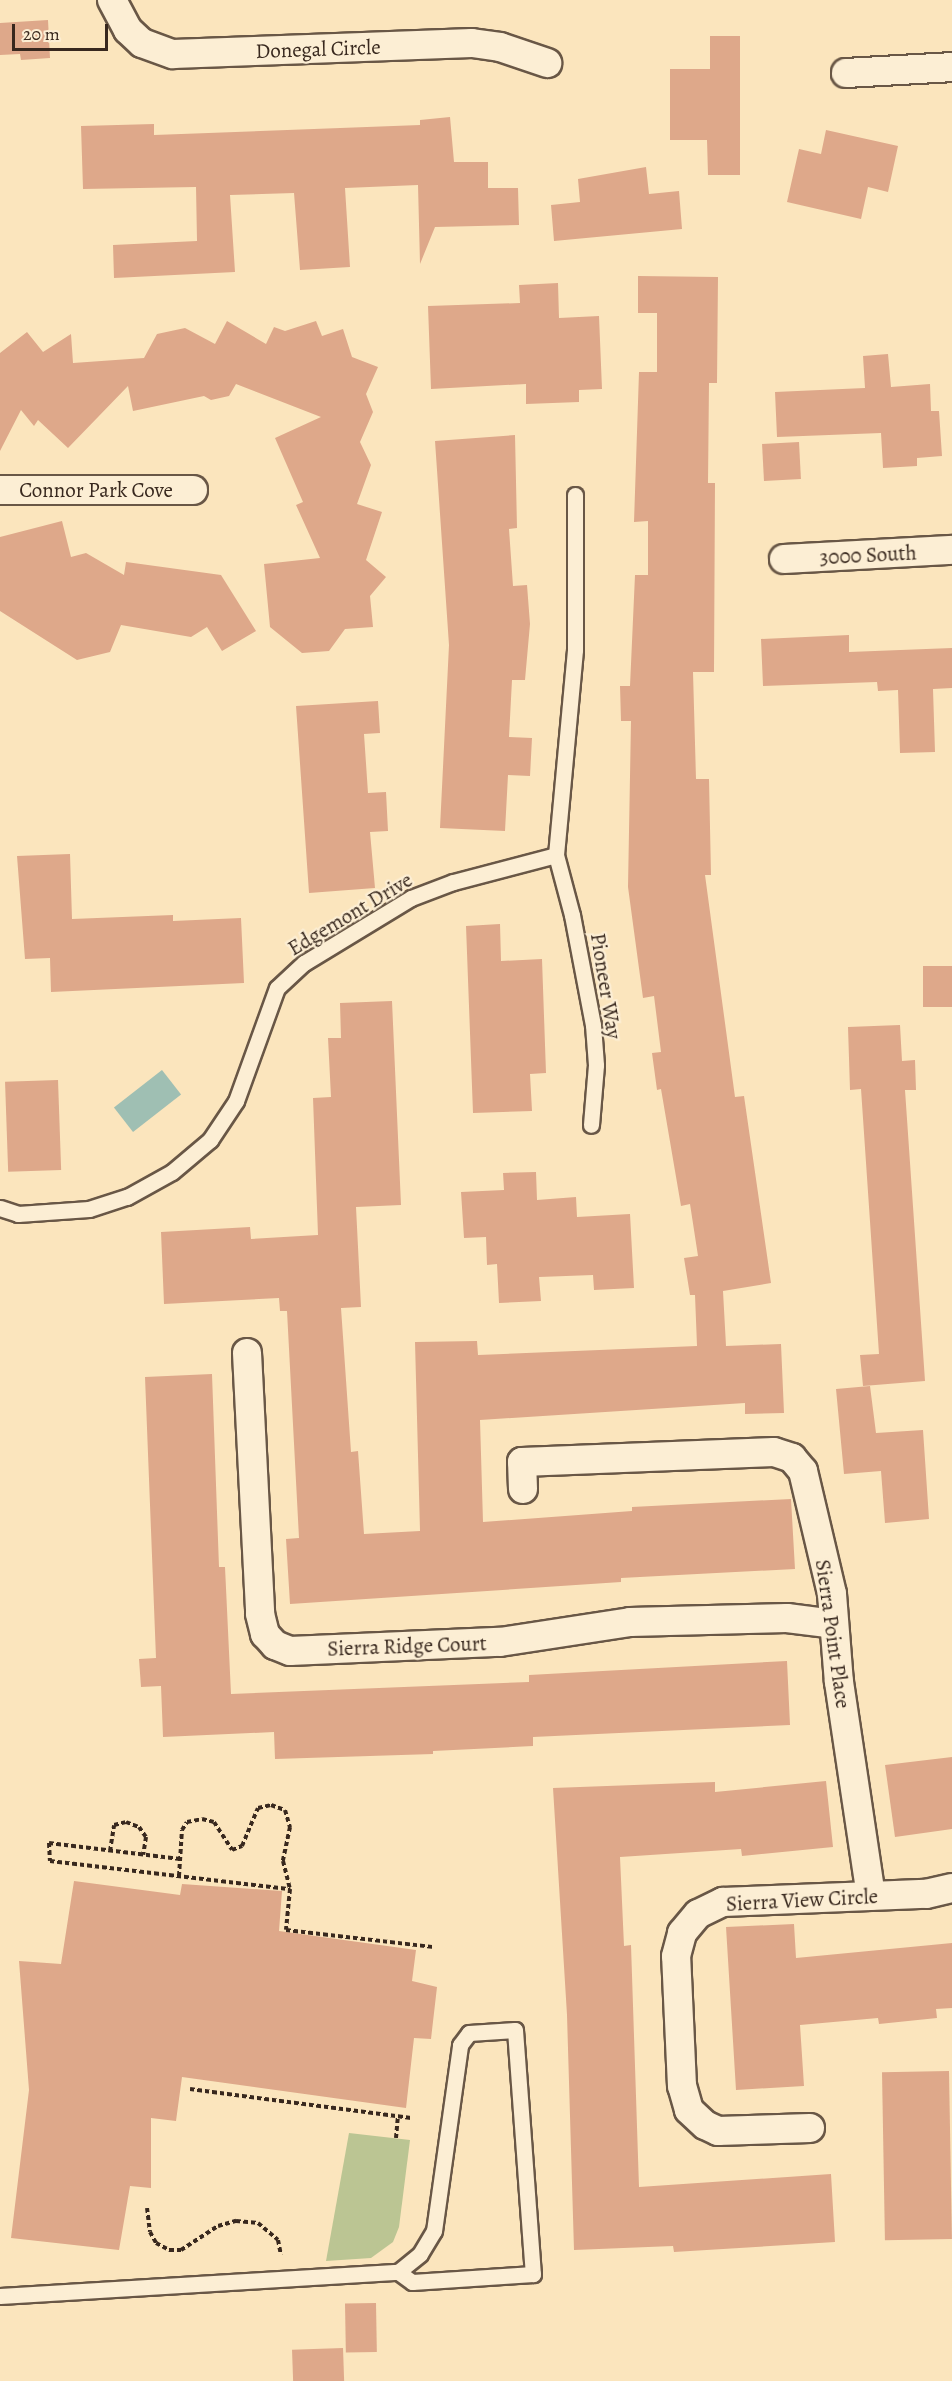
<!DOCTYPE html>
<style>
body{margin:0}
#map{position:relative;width:952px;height:2381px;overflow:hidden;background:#fbe5bd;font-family:Alegreya,serif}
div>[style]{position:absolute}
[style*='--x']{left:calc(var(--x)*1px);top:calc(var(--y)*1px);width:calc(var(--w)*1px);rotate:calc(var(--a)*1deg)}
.green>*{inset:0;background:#bbc593}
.water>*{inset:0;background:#9fbfb3;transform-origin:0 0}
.building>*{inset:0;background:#dea88a;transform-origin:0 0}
.path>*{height:4px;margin-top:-2px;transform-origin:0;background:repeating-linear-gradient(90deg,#38281e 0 4.5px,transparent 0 7.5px)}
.roads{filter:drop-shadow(2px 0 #695746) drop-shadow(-2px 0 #695746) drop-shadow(0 2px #695746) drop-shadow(0 -2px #695746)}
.lane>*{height:15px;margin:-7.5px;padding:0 7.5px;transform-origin:7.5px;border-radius:7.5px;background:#fceed4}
.street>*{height:28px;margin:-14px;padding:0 14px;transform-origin:14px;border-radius:14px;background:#fceed4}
span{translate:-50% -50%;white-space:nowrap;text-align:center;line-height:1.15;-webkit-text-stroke:4.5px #fceed4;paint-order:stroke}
.street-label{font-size:21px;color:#38281e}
.scale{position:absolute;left:12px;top:24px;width:96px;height:27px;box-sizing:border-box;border:3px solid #38281e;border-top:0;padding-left:8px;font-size:18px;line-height:21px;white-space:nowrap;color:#38281e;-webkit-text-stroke:4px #fceed4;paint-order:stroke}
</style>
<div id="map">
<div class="green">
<div style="clip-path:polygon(349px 2133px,410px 2140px,399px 2227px,393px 2242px,371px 2258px,326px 2261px)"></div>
</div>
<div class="water">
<div style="left:162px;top:1070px;width:31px;height:61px;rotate:52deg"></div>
</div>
<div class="building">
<div style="clip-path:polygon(48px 20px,50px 58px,21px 60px,20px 54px,0 55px,0 23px)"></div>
<div style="clip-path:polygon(710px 36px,740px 36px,740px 175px,708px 175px,707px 140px,670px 140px,670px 69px,710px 69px)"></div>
<div style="clip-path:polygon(450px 117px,454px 162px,488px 162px,488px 188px,518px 188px,519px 225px,435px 227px,420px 264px,418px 185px,345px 188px,350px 267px,300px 270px,294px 193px,230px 195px,235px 272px,114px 278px,113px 245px,197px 241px,196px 187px,83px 189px,81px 126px,154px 124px,154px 135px,420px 125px,420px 120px)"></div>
<div style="clip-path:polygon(826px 130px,898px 146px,888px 192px,868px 187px,861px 219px,787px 202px,799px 149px,821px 154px)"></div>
<div style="clip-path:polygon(646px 167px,649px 194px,679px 191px,682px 229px,554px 241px,551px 205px,580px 202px,578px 179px)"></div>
<div style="clip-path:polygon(638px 276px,718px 277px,717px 383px,709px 383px,708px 483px,715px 483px,714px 672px,693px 672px,696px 779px,709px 779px,711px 875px,705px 875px,735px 1097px,744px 1096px,771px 1283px,723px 1291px,726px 1346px,781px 1344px,784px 1413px,745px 1414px,745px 1403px,480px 1420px,483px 1522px,632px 1511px,632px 1507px,791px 1499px,795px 1569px,621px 1578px,621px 1582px,290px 1604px,286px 1539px,299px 1538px,287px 1311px,280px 1311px,279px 1298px,164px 1304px,161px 1232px,250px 1227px,251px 1239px,318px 1235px,313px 1098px,331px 1097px,328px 1038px,341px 1038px,340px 1003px,392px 1001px,401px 1205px,356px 1207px,361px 1307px,341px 1308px,351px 1452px,358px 1451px,364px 1534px,420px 1531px,415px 1342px,477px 1341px,478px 1355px,697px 1346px,695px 1295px,690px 1295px,684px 1258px,698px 1256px,690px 1204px,681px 1206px,661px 1089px,657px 1090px,652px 1053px,661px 1052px,654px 996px,643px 998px,628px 887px,631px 721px,621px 721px,620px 686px,630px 686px,635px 575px,648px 575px,648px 521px,634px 522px,639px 372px,657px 372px,657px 313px,638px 313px)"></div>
<div style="clip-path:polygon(558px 283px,559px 318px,599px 316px,602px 389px,579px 390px,579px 402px,526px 404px,526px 384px,431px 389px,428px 306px,520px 303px,519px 285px)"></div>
<div style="clip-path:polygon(227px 321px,266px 344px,274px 327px,285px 331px,316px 321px,322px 336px,343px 329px,352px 357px,378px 367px,366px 394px,373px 412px,360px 442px,371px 465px,357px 504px,382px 512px,366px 560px,386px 577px,370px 596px,373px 627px,345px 629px,329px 651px,302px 653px,270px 627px,264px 564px,320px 558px,296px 505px,303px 502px,275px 438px,321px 417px,236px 384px,229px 396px,211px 400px,204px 396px,133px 411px,128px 386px,68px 448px,38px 420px,34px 426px,21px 410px,0 451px,0 353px,27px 332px,43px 352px,71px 334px,73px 363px,144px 358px,157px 334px,185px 328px,215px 344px)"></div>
<div style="clip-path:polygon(888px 354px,891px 387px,930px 384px,931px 411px,939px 411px,942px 456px,917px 458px,917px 466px,883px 468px,881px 433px,777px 437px,775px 392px,865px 388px,863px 356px)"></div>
<div style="clip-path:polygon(515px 435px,517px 528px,509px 529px,513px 586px,527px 585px,530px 624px,525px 680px,512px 680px,509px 737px,532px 738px,530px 776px,508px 775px,505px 831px,440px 828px,449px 645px,435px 441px)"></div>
<div style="left:799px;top:442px;width:37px;height:37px;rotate:87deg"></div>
<div style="clip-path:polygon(62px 521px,71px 557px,86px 553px,124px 575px,126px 562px,221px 575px,256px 631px,222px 651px,207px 627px,191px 637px,121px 625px,110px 652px,77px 660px,0 611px,0 537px)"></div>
<div style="clip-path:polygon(849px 635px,849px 652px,952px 648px,952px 688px,933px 689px,935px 752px,900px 753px,898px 690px,878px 691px,877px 682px,763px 686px,761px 639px)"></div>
<div style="clip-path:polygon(378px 701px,380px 733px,364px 734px,368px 793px,386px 792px,388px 831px,370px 832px,375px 888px,309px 893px,296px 706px)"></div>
<div style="clip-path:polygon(70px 854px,72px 919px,173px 915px,173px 921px,241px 918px,244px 983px,51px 992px,50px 958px,25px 959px,17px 856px)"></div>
<div style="clip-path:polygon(500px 924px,501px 961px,542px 959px,546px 1073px,530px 1074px,532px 1111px,473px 1113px,466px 926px)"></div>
<div style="left:952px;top:966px;width:41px;height:29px;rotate:90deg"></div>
<div style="clip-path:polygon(900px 1025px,902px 1061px,915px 1060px,916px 1090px,905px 1090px,925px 1381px,863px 1386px,860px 1355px,879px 1354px,861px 1089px,850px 1090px,848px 1027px)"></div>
<div style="left:58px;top:1080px;width:90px;height:53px;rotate:88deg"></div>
<div style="clip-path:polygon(536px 1172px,537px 1200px,576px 1197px,577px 1217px,630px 1214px,634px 1288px,594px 1290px,593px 1275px,539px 1277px,541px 1301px,499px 1303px,497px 1264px,487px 1265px,486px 1237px,464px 1238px,461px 1192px,504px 1190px,503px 1173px)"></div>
<div style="clip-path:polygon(212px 1374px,219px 1567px,225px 1567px,231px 1694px,529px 1682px,529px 1675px,787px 1661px,790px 1725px,533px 1737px,533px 1746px,433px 1751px,433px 1754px,275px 1759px,274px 1732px,163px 1737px,161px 1686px,141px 1687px,139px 1659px,156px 1658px,145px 1377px)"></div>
<div style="clip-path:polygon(870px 1386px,876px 1433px,923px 1430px,929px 1519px,885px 1523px,881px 1471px,844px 1474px,836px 1389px)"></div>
<div style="clip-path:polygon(952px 1757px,952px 1829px,895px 1837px,885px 1765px)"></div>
<div style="clip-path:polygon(826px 1781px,833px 1847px,742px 1856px,741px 1849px,620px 1857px,624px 1946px,631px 1945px,639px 2187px,831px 2174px,835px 2242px,674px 2252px,673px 2246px,574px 2250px,567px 2015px,553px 1788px,715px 1782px,715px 1792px)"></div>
<div style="clip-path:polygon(74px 1881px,180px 1895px,182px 1884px,282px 1891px,279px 1931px,416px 1950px,412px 1981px,437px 1987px,431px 2039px,414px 2038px,406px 2108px,182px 2077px,176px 2121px,151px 2118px,151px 2188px,130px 2186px,119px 2250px,11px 2238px,29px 2090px,19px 1961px,61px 1964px)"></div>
<div style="clip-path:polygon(794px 1924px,796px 1958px,952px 1943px,952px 2008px,936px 2009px,937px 2018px,879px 2024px,878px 2018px,800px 2025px,804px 2086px,736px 2090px,726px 1927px)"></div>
<div style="left:949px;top:2071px;width:168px;height:67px;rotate:89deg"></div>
<div style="left:376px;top:2303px;width:49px;height:31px;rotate:89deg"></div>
<div style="left:343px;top:2348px;width:33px;height:51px;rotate:88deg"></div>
</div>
<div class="path">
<div style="--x:110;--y:1851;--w:26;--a:-81"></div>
<div style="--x:114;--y:1825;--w:12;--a:-14"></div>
<div style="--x:126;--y:1822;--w:14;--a:21"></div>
<div style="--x:139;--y:1827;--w:12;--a:55"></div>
<div style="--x:146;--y:1837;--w:18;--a:99"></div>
<div style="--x:180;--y:1859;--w:132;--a:-173"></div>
<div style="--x:49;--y:1843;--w:18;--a:87"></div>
<div style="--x:50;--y:1861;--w:242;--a:6.7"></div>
<div style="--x:290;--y:1889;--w:41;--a:95.6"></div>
<div style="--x:286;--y:1930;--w:149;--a:6.6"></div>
<div style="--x:179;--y:1876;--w:46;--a:-86.3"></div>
<div style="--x:182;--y:1830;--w:9;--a:-58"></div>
<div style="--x:187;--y:1822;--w:15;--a:-11"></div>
<div style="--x:202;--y:1819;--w:12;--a:14"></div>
<div style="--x:214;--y:1822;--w:33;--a:57"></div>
<div style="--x:232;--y:1850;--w:11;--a:-22"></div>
<div style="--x:242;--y:1846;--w:41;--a:-67.2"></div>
<div style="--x:258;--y:1808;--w:13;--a:-13"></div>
<div style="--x:271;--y:1805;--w:15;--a:20"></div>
<div style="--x:285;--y:1810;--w:18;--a:74"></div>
<div style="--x:290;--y:1827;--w:35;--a:102"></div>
<div style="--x:283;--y:1861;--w:29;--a:76"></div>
<div style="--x:190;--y:2089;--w:223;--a:7.5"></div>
<div style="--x:396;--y:2138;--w:22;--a:-85"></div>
<div style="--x:147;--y:2208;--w:24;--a:83"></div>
<div style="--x:150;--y:2232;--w:13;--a:61"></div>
<div style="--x:156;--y:2243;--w:15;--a:28"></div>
<div style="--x:169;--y:2250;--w:12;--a:0"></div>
<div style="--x:181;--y:2250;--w:44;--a:-33"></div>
<div style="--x:218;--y:2226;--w:19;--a:-16"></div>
<div style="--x:236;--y:2221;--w:22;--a:5"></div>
<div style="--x:258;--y:2223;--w:26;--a:40"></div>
<div style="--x:278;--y:2240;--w:15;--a:79"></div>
</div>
<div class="roads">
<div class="lane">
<div style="--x:575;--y:495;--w:155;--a:90"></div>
<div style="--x:575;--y:650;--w:206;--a:95.3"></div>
<div style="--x:556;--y:855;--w:62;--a:75.1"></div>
<div style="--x:572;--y:915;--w:112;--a:79.2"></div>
<div style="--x:593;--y:1025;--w:40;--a:85.7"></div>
<div style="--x:596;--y:1065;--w:60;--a:94.8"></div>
<div style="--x:0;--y:1208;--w:19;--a:18"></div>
<div style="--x:18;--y:1214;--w:71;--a:-4"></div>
<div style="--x:89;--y:1209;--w:40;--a:-18"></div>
<div style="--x:127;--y:1197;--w:51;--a:-29.1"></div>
<div style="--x:172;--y:1172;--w:50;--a:-40.1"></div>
<div style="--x:210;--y:1140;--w:47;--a:-56.3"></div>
<div style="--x:236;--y:1101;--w:120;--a:-70.1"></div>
<div style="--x:277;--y:988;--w:37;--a:-43"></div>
<div style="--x:304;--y:963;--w:125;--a:-31.3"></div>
<div style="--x:411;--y:898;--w:45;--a:-20.9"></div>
<div style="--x:453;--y:882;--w:106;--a:-14.7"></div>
<div style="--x:0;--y:2296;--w:399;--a:-3.5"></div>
<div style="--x:398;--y:2272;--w:28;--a:-39"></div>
<div style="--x:420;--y:2254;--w:27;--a:-59"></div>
<div style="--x:434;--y:2231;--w:188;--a:-82"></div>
<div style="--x:460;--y:2045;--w:15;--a:-53"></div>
<div style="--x:469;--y:2033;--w:46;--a:-3.7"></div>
<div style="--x:515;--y:2030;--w:245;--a:85.8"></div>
<div style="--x:533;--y:2274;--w:121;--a:176.2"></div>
<div style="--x:412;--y:2282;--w:17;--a:-144"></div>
</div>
<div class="street">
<div style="--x:112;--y:0;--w:34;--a:62"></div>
<div style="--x:128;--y:30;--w:19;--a:43"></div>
<div style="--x:142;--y:43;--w:33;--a:20"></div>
<div style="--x:173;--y:54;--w:299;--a:-2.1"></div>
<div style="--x:472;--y:43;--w:28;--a:8"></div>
<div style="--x:500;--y:47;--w:50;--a:18.8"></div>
<div style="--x:846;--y:73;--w:106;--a:-3.2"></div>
<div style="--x:0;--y:490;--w:193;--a:0"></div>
<div style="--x:784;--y:559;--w:168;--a:-3.1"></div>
<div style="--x:247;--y:1353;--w:261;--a:87.1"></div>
<div style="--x:260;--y:1614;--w:21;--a:76"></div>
<div style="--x:265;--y:1634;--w:15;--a:48"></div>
<div style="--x:275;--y:1645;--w:16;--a:22"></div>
<div style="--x:290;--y:1651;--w:210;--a:-2.5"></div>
<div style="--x:500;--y:1642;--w:132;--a:-8.7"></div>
<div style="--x:630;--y:1622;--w:157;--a:-1.5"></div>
<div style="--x:787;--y:1618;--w:47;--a:7.3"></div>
<div style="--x:523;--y:1489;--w:27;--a:-92"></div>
<div style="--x:522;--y:1462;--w:252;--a:-2.3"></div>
<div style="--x:774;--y:1452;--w:19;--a:18"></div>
<div style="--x:792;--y:1458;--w:17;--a:50"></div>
<div style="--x:803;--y:1471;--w:126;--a:76.7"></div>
<div style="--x:832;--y:1594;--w:88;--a:85.5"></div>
<div style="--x:839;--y:1682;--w:216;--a:81.5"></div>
<div style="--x:810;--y:2128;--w:92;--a:178.1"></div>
<div style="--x:718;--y:2131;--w:14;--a:-155"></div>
<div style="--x:705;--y:2125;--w:22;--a:-137"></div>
<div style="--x:689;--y:2110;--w:25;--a:-106"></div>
<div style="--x:682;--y:2086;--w:130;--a:-92.6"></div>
<div style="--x:676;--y:1956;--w:24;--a:-75"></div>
<div style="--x:682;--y:1933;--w:25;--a:-50"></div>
<div style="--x:698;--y:1914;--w:28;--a:-26"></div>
<div style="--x:723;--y:1902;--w:203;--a:-2.3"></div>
<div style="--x:926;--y:1894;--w:27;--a:-13"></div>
</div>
</div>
<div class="street-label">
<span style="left:318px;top:49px;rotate:-2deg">Donegal Circle</span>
<span style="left:96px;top:490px">Connor Park Cove</span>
<span style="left:868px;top:555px;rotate:-3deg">3000 South</span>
<span style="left:350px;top:914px;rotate:-31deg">Edgemont Drive</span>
<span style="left:606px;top:986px;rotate:81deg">Pioneer Way</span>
<span style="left:833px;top:1634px;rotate:82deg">Sierra Point Place</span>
<span style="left:407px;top:1646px;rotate:-2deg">Sierra Ridge Court</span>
<span style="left:802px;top:1900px;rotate:-3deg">Sierra View Circle</span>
</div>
<div class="scale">20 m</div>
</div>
